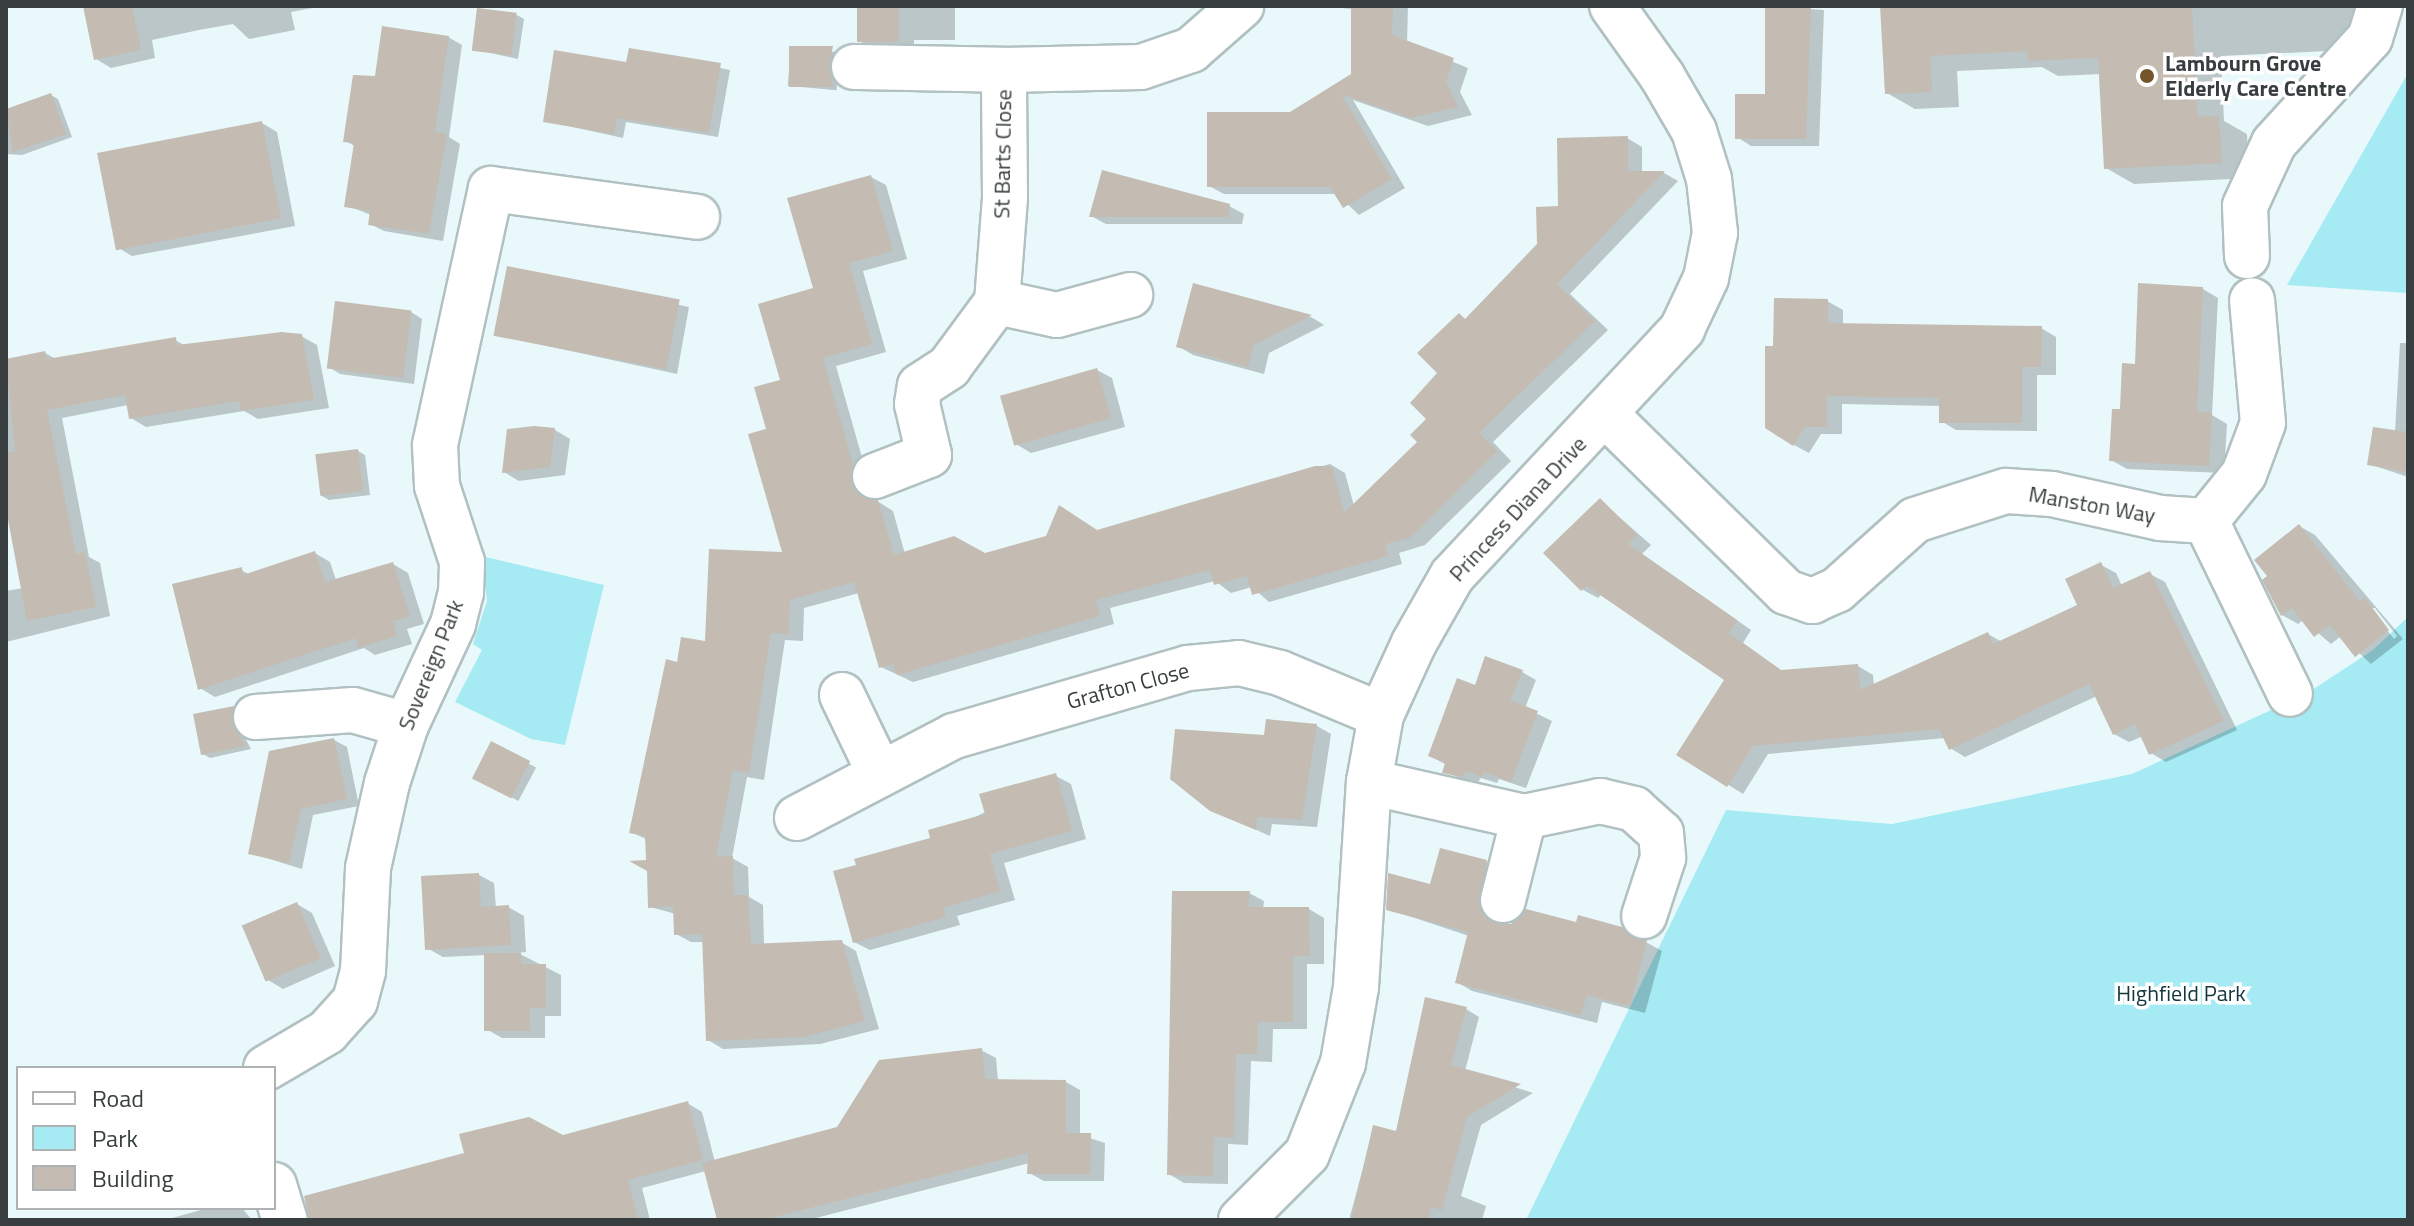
<!DOCTYPE html>
<style>
body{margin:0}
#map{position:relative;width:2414px;height:1226px;overflow:hidden;background:#e9f8fa;font-family:"Titillium Web",sans-serif}
div>[style]{position:absolute}
[style*='--x']{left:calc(var(--x)*1px);top:calc(var(--y)*1px);width:calc(var(--w)*1px);rotate:calc(var(--a)*1deg)}
.green>*{inset:0;background:#a6ebf4}
.shadow>*{inset:0;background:#0003;transform-origin:0 0}
.building>*{inset:0;background:#c4bcb2;transform-origin:0 0}
.roads{filter:drop-shadow(2px 0 #b1c0c1) drop-shadow(-2px 0 #b1c0c1) drop-shadow(0 2px #b1c0c1) drop-shadow(0 -2px #b1c0c1)}
.minor>*{height:44px;margin:-22px;padding:0 22px;transform-origin:22px;border-radius:22px;background:#fff}
.dots>*{width:22px;height:22px;translate:-50% -50%;box-sizing:border-box;border:4px solid #fff;border-radius:50%}
span{translate:-50% -50%;white-space:nowrap;text-align:center;line-height:1.15;-webkit-text-stroke:7px #fff;paint-order:stroke}
.poi-label{font-size:22px;color:#383e3f;font-weight:700}
.left{translate:0 -50%;text-align:left}
.street-label{font-size:22px;color:#383e3f}
.park-label{font-size:22px;color:#12363b}
.frame{position:absolute;inset:0;border:8px solid #383e3f;pointer-events:none}
.legend{position:absolute;left:16px;top:1066px;width:260px;height:144px;box-sizing:border-box;background:#fff;border:2px solid #afb2b2;margin:0;padding:10px 14px;list-style:none;font-size:24px;color:#383e3f}
.legend li{display:flex;align-items:center;gap:16px;height:40px}
.legend b{width:40px;border:2px solid #afb2b2}
</style>
<div id="map">
<div class="green">
<div style="clip-path:polygon(2408px 73px,2408px 293px,2287px 285px)"></div>
<div style="clip-path:polygon(482px 556px,604px 585px,565px 745px,531px 739px,455px 702px,482px 650px,473px 644px,487px 601px)"></div>
<div style="clip-path:polygon(2408px 617px,2408px 1220px,1526px 1220px,1726px 810px,1892px 824px,2132px 774px,2306px 694px,2373px 650px)"></div>
</div>
<div class="shadow">
<div style="clip-path:polygon(85px 6px,323px 6px,291px 12px,295px 30px,249px 39px,233px 24px,199px 30px,152px 40px,155px 58px,111px 68px,96px 59px)"></div>
<div style="clip-path:polygon(859px 6px,955px 6px,955px 40px,914px 40px,914px 51px,874px 50px,859px 41px)"></div>
<div style="clip-path:polygon(965px 6px,1067px 6px,1067px 7px,968px 8px)"></div>
<div style="clip-path:polygon(1320px 6px,1408px 6px,1407px 43px,1468px 68px,1460px 92px,1472px 115px,1428px 126px,1353px 100px,1405px 188px,1359px 215px,1337px 194px,1224px 194px,1209px 186px,1291px 114px,1353px 75px,1353px 9px)"></div>
<div style="clip-path:polygon(1767px 6px,1824px 10px,1819px 146px,1751px 146px,1737px 137px,1767px 96px)"></div>
<div style="clip-path:polygon(1882px 6px,2377px 6px,2368px 49px,2221px 56px,2224px 121px,2247px 134px,2249px 178px,2134px 184px,2106px 168px,2101px 74px,2058px 76px,2042px 67px,1957px 71px,1959px 107px,1915px 109px,1887px 93px)"></div>
<div style="clip-path:polygon(517px 15px,524px 19px,518px 59px,472px 49px)"></div>
<div style="clip-path:polygon(448px 37px,462px 45px,449px 137px,460px 144px,443px 241px,384px 231px,370px 224px,371px 215px,346px 205px,356px 147px,346px 141px,355px 75px,376px 78px)"></div>
<div style="left:791px;top:48px;width:49px;height:38px;rotate:5deg"></div>
<div style="clip-path:polygon(630px 50px,730px 70px,718px 137px,626px 122px,623px 138px,545px 121px,628px 65px)"></div>
<div style="clip-path:polygon(51px 95px,58px 99px,72px 137px,22px 155px,6px 154px,6px 111px)"></div>
<div style="clip-path:polygon(262px 123px,277px 132px,295px 226px,132px 256px,117px 247px)"></div>
<div style="clip-path:polygon(1627px 138px,1642px 147px,1642px 173px,1664px 173px,1678px 181px,1570px 294px,1608px 330px,1493px 442px,1511px 461px,1425px 545px,1399px 553px,1402px 564px,1269px 602px,1252px 587px,1231px 593px,1215px 581px,1110px 608px,1114px 624px,913px 682px,881px 667px,859px 593px,804px 608px,803px 641px,785px 640px,764px 780px,747px 777px,732px 858px,748px 867px,749px 897px,763px 905px,764px 946px,841px 942px,856px 951px,879px 1029px,820px 1044px,723px 1049px,708px 1040px,704px 942px,691px 942px,676px 934px,676px 914px,650px 907px,648px 840px,631px 832px,678px 664px,707px 644px,784px 554px,768px 430px,815px 290px,871px 177px,886px 185px,907px 259px,863px 271px,886px 352px,836px 366px,867px 475px,866px 494px,893px 511px,905px 554px,985px 555px,1097px 531px,1330px 464px,1345px 473px,1354px 506px,1420px 442px,1459px 315px,1467px 320px,1539px 245px,1560px 208px)"></div>
<div style="clip-path:polygon(1229px 206px,1244px 214px,1242px 224px,1106px 224px,1091px 216px)"></div>
<div style="clip-path:polygon(588px 286px,689px 307px,677px 374px,497px 335px)"></div>
<div style="clip-path:polygon(1194px 286px,1311px 317px,1324px 325px,1269px 353px,1264px 374px,1193px 355px,1178px 346px)"></div>
<div style="clip-path:polygon(2203px 289px,2218px 298px,2212px 415px,2227px 424px,2224px 473px,2127px 469px,2111px 460px,2137px 366px)"></div>
<div style="clip-path:polygon(1827px 301px,1843px 310px,1843px 325px,2041px 328px,2056px 337px,2056px 375px,2037px 375px,2037px 431px,1956px 430px,1941px 421px,1941px 406px,1842px 404px,1842px 434px,1821px 434px,1809px 453px,1794px 445px,1775px 348px)"></div>
<div style="clip-path:polygon(411px 312px,422px 319px,414px 384px,340px 374px,329px 367px)"></div>
<div style="clip-path:polygon(2408px 317px,2408px 477px,2369px 464px,2395px 432px,2400px 343px,2407px 343px)"></div>
<div style="clip-path:polygon(301px 336px,317px 345px,329px 408px,258px 419px,244px 411px,146px 427px,131px 418px,128px 405px,62px 418px,89px 557px,100px 563px,110px 616px,6px 642px,6px 591px,23px 588px,6px 499px,6px 359px,45px 353px,56px 359px,175px 340px,186px 346px)"></div>
<div style="clip-path:polygon(1097px 370px,1112px 378px,1125px 427px,1031px 453px,1016px 444px)"></div>
<div style="clip-path:polygon(555px 430px,570px 439px,565px 475px,519px 481px,504px 472px,509px 431px)"></div>
<div style="clip-path:polygon(358px 451px,365px 455px,370px 495px,329px 500px,322px 496px,317px 456px)"></div>
<div style="clip-path:polygon(1600px 500px,1651px 545px,1642px 554px,1751px 630px,1743px 643px,1783px 672px,1858px 666px,1873px 675px,1874px 686px,1988px 634px,2002px 642px,2080px 606px,2101px 565px,2116px 573px,2122px 586px,2150px 574px,2165px 582px,2237px 730px,2166px 762px,2151px 753px,2141px 737px,2129px 742px,2114px 734px,2097px 696px,1965px 757px,1950px 748px,1945px 738px,1768px 754px,1743px 794px,1679px 754px,1726px 680px,1602px 594px,1598px 598px,1583px 590px)"></div>
<div style="clip-path:polygon(evenodd,2299px 526px,2315px 535px,2403px 639px,2371px 664px,2341px 636px,2331px 644px,2303px 620px,2298px 624px,2282px 615px,2265px 580px,2299px 526px,2370px 608px,2375px 608px,2397px 636px,2394px 639px,2370px 608px)"></div>
<div style="clip-path:polygon(315px 553px,330px 562px,336px 580px,393px 564px,408px 573px,424px 624px,407px 629px,412px 644px,375px 655px,364px 648px,215px 697px,200px 688px,241px 570px,250px 575px)"></div>
<div style="clip-path:polygon(1522px 672px,1536px 680px,1525px 708px,1552px 721px,1526px 788px,1499px 779px,1497px 783px,1481px 778px,1477px 784px,1444px 772px,1447px 765px,1430px 756px,1476px 687px)"></div>
<div style="clip-path:polygon(233px 708px,240px 712px,238px 725px,251px 749px,210px 758px,203px 754px)"></div>
<div style="clip-path:polygon(1317px 726px,1331px 734px,1317px 827px,1272px 824px,1270px 836px,1211px 810px,1266px 737px)"></div>
<div style="clip-path:polygon(334px 740px,347px 747px,359px 806px,313px 815px,302px 869px,250px 853px)"></div>
<div style="left:492px;top:744px;width:50px;height:38px;rotate:28deg"></div>
<div style="clip-path:polygon(1056px 776px,1071px 784px,1086px 839px,1004px 863px,1015px 900px,957px 916px,960px 925px,870px 950px,854px 942px,932px 839px)"></div>
<div style="clip-path:polygon(1487px 862px,1502px 871px,1493px 916px,1503px 926px,1622px 929px,1662px 951px,1645px 1013px,1602px 1002px,1597px 1023px,1472px 991px,1457px 982px,1469px 936px,1388px 909px)"></div>
<div style="clip-path:polygon(479px 875px,494px 883px,496px 908px,508px 907px,524px 916px,526px 952px,518px 953px,561px 975px,561px 1016px,545px 1016px,545px 1038px,502px 1038px,486px 1029px,486px 955px,443px 957px,427px 948px)"></div>
<div style="clip-path:polygon(1249px 893px,1264px 901px,1263px 909px,1309px 909px,1324px 918px,1324px 964px,1307px 964px,1307px 1029px,1273px 1029px,1272px 1062px,1251px 1061px,1248px 1145px,1228px 1144px,1228px 1184px,1184px 1183px,1169px 1174px)"></div>
<div style="clip-path:polygon(297px 904px,312px 913px,335px 966px,283px 989px,268px 980px)"></div>
<div style="clip-path:polygon(1466px 1009px,1479px 1017px,1465px 1071px,1533px 1093px,1481px 1125px,1461px 1196px,1486px 1206px,1482px 1220px,1349px 1220px,1374px 1127px,1397px 1133px)"></div>
<div style="clip-path:polygon(981px 1050px,996px 1058px,998px 1081px,1066px 1082px,1080px 1090px,1080px 1135px,1105px 1143px,1104px 1181px,1044px 1181px,1029px 1173px,1030px 1163px,808px 1220px,719px 1220px,706px 1171px,642px 1188px,650px 1220px,321px 1220px,562px 1137px,687px 1103px,702px 1112px,715px 1162px,839px 1129px)"></div>
<div style="clip-path:polygon(208px 1208px,242px 1208px,252px 1220px,165px 1220px)"></div>
</div>
<div class="building">
<div style="clip-path:polygon(83px 6px,132px 6px,141px 50px,94px 60px)"></div>
<div style="left:857px;top:6px;width:42px;height:36px"></div>
<div style="clip-path:polygon(1765px 6px,1811px 6px,1806px 139px,1735px 139px,1735px 94px,1765px 94px)"></div>
<div style="clip-path:polygon(1880px 6px,2192px 6px,2198px 117px,2219px 116px,2222px 163px,2104px 169px,2098px 58px,2028px 61px,2027px 51px,1930px 56px,1932px 92px,1885px 94px)"></div>
<div style="clip-path:polygon(1351px 7px,1393px 8px,1392px 35px,1454px 58px,1446px 82px,1458px 107px,1411px 118px,1341px 94px,1392px 179px,1343px 208px,1330px 187px,1207px 187px,1207px 112px,1290px 112px,1351px 74px)"></div>
<div style="left:477px;top:8px;width:40px;height:43px;rotate:7deg"></div>
<div style="clip-path:polygon(382px 26px,449px 36px,435px 132px,447px 134px,429px 234px,368px 225px,370px 211px,344px 207px,354px 143px,343px 142px,353px 75px,375px 76px)"></div>
<div style="clip-path:polygon(789px 46px,833px 46px,829px 67px,833px 87px,789px 87px)"></div>
<div style="clip-path:polygon(629px 48px,721px 63px,709px 133px,617px 118px,614px 134px,543px 122px,554px 50px,626px 62px)"></div>
<div style="clip-path:polygon(51px 93px,66px 134px,13px 152px,6px 109px)"></div>
<div style="left:262px;top:121px;width:99px;height:168px;rotate:79deg"></div>
<div style="clip-path:polygon(1628px 136px,1628px 171px,1665px 171px,1557px 284px,1595px 321px,1479px 433px,1497px 451px,1410px 538px,1385px 544px,1388px 556px,1252px 595px,1247px 576px,1214px 585px,1210px 570px,1096px 600px,1100px 616px,897px 675px,893px 664px,879px 668px,854px 582px,790px 600px,789px 634px,771px 633px,749px 773px,733px 770px,716px 857px,733px 856px,734px 895px,748px 895px,751px 944px,842px 940px,865px 1021px,804px 1037px,706px 1041px,702px 934px,674px 935px,673px 906px,648px 908px,647px 871px,629px 861px,646px 860px,645px 836px,629px 833px,666px 659px,677px 662px,681px 637px,705px 641px,709px 549px,782px 552px,748px 434px,766px 429px,754px 387px,780px 380px,758px 304px,813px 288px,787px 198px,871px 175px,893px 251px,849px 263px,872px 344px,823px 358px,853px 465px,852px 484px,860px 496px,878px 500px,894px 555px,954px 536px,985px 553px,1046px 536px,1059px 505px,1097px 530px,1315px 466px,1332px 466px,1344px 513px,1417px 442px,1410px 435px,1426px 419px,1410px 403px,1437px 373px,1417px 353px,1459px 313px,1465px 319px,1537px 244px,1536px 207px,1558px 206px,1557px 138px)"></div>
<div style="clip-path:polygon(1102px 170px,1230px 204px,1228px 217px,1089px 217px)"></div>
<div style="left:507px;top:266px;width:176px;height:71px;rotate:11deg"></div>
<div style="clip-path:polygon(1193px 283px,1312px 315px,1254px 345px,1248px 367px,1176px 347px)"></div>
<div style="clip-path:polygon(2138px 283px,2203px 287px,2197px 412px,2212px 413px,2209px 466px,2109px 461px,2112px 409px,2120px 409px,2122px 363px,2135px 364px)"></div>
<div style="clip-path:polygon(1774px 298px,1828px 299px,1828px 323px,2042px 326px,2041px 367px,2022px 367px,2022px 423px,1939px 423px,1939px 398px,1827px 396px,1827px 427px,1805px 427px,1793px 446px,1765px 428px,1765px 346px,1773px 346px)"></div>
<div style="left:335px;top:301px;width:77px;height:68px;rotate:7deg"></div>
<div style="clip-path:polygon(281px 332px,302px 334px,314px 400px,241px 411px,239px 401px,129px 419px,125px 395px,47px 410px,76px 554px,85px 552px,96px 607px,27px 621px,6px 509px,6px 453px,15px 451px,6px 359px,45px 351px,47px 359px,176px 337px,177px 345px)"></div>
<div style="left:1097px;top:368px;width:52px;height:101px;rotate:74deg"></div>
<div style="clip-path:polygon(534px 426px,555px 428px,550px 467px,502px 473px,507px 429px)"></div>
<div style="clip-path:polygon(2373px 427px,2408px 432px,2408px 472px,2367px 465px)"></div>
<div style="left:358px;top:449px;width:42px;height:43px;rotate:83deg"></div>
<div style="clip-path:polygon(1600px 498px,1637px 535px,1628px 544px,1737px 620px,1729px 633px,1781px 670px,1858px 664px,1860px 690px,1988px 632px,1993px 644px,2077px 605px,2065px 579px,2101px 562px,2113px 588px,2150px 571px,2224px 721px,2149px 755px,2135px 724px,2113px 735px,2089px 684px,1949px 750px,1939px 729px,1753px 746px,1727px 787px,1676px 755px,1724px 680px,1587px 586px,1581px 591px,1543px 553px)"></div>
<div style="clip-path:polygon(2299px 524px,2360px 602px,2365px 598px,2389px 630px,2355px 657px,2330px 625px,2314px 637px,2292px 608px,2281px 616px,2262px 580px,2267px 576px,2254px 560px)"></div>
<div style="clip-path:polygon(315px 551px,325px 582px,393px 562px,410px 616px,393px 621px,397px 636px,358px 648px,356px 638px,198px 690px,172px 584px,242px 567px,243px 575px)"></div>
<div style="clip-path:polygon(1485px 656px,1523px 670px,1510px 700px,1538px 711px,1511px 782px,1484px 772px,1482px 777px,1466px 771px,1462px 777px,1442px 773px,1445px 763px,1428px 756px,1457px 678px,1475px 685px)"></div>
<div style="clip-path:polygon(234px 706px,231px 720px,245px 746px,201px 755px,193px 714px)"></div>
<div style="clip-path:polygon(1266px 719px,1317px 724px,1302px 820px,1257px 817px,1256px 830px,1210px 811px,1170px 779px,1175px 729px,1264px 735px)"></div>
<div style="clip-path:polygon(334px 738px,347px 799px,301px 809px,289px 863px,248px 854px,269px 751px)"></div>
<div style="left:491px;top:741px;width:44px;height:42px;rotate:27deg"></div>
<div style="clip-path:polygon(1056px 773px,1072px 831px,990px 854px,1000px 891px,943px 908px,946px 917px,853px 943px,833px 871px,856px 865px,854px 859px,930px 838px,928px 830px,985px 814px,979px 794px)"></div>
<div style="clip-path:polygon(1440px 848px,1487px 860px,1479px 906px,1496px 924px,1511px 924px,1526px 909px,1576px 922px,1578px 915px,1622px 927px,1636px 939px,1647px 940px,1630px 1006px,1587px 995px,1581px 1015px,1455px 983px,1468px 932px,1386px 910px,1388px 873px,1430px 884px)"></div>
<div style="clip-path:polygon(479px 873px,481px 907px,509px 905px,511px 945px,425px 950px,421px 876px)"></div>
<div style="clip-path:polygon(1172px 891px,1250px 891px,1248px 907px,1309px 907px,1310px 956px,1293px 956px,1293px 1022px,1258px 1022px,1257px 1054px,1236px 1054px,1234px 1138px,1214px 1137px,1213px 1176px,1167px 1175px)"></div>
<div style="left:297px;top:902px;width:61px;height:60px;rotate:67deg"></div>
<div style="clip-path:polygon(484px 953px,521px 953px,521px 964px,546px 964px,546px 1008px,530px 1008px,530px 1031px,484px 1031px)"></div>
<div style="clip-path:polygon(1425px 997px,1467px 1007px,1451px 1065px,1521px 1084px,1467px 1117px,1442px 1210px,1431px 1207px,1428px 1220px,1351px 1220px,1373px 1125px,1396px 1131px)"></div>
<div style="clip-path:polygon(982px 1048px,985px 1079px,1066px 1080px,1066px 1133px,1091px 1133px,1090px 1174px,1027px 1174px,1028px 1153px,762px 1220px,717px 1220px,702px 1163px,837px 1127px,879px 1060px)"></div>
<div style="clip-path:polygon(688px 1101px,703px 1160px,628px 1180px,638px 1220px,309px 1220px,304px 1196px,464px 1153px,459px 1134px,529px 1117px,563px 1135px)"></div>
</div>
<div class="roads">
<div class="minor">
<div style="--x:854;--y:67;--w:150;--a:1.1"></div>
<div style="--x:2247;--y:256;--w:50;--a:-92.3"></div>
<div style="--x:2245;--y:206;--w:69;--a:-65.3"></div>
<div style="--x:2274;--y:143;--w:142;--a:-47.6"></div>
<div style="--x:2370;--y:38;--w:34;--a:-73"></div>
<div style="--x:997;--y:302;--w:61;--a:12.2"></div>
<div style="--x:1057;--y:315;--w:76;--a:-15.3"></div>
<div style="--x:1605;--y:414;--w:254;--a:44.5"></div>
<div style="--x:1786;--y:592;--w:28;--a:19"></div>
<div style="--x:1812;--y:601;--w:27;--a:-24"></div>
<div style="--x:1837;--y:590;--w:105;--a:-41.9"></div>
<div style="--x:1915;--y:520;--w:96;--a:-17.7"></div>
<div style="--x:2006;--y:491;--w:46;--a:3.7"></div>
<div style="--x:2052;--y:494;--w:111;--a:12.5"></div>
<div style="--x:2160;--y:518;--w:46;--a:3.7"></div>
<div style="--x:2206;--y:521;--w:192;--a:64.1"></div>
<div style="--x:875;--y:476;--w:58;--a:-21.3"></div>
<div style="--x:929;--y:455;--w:52;--a:-103.2"></div>
<div style="--x:917;--y:404;--w:18;--a:-81"></div>
<div style="--x:920;--y:386;--w:35;--a:-33"></div>
<div style="--x:949;--y:367;--w:81;--a:-53.6"></div>
<div style="--x:997;--y:302;--w:105;--a:-85.6"></div>
<div style="--x:1005;--y:197;--w:127;--a:-90.5"></div>
<div style="--x:1004;--y:70;--w:137;--a:-1.3"></div>
<div style="--x:1141;--y:67;--w:53;--a:-18.8"></div>
<div style="--x:1191;--y:50;--w:67;--a:-41.3"></div>
<div style="--x:2206;--y:521;--w:60;--a:-51"></div>
<div style="--x:2244;--y:474;--w:54;--a:-69.6"></div>
<div style="--x:2263;--y:423;--w:123;--a:-95.1"></div>
<div style="--x:842;--y:695;--w:88;--a:64.3"></div>
<div style="--x:256;--y:717;--w:97;--a:-4.1"></div>
<div style="--x:353;--y:710;--w:55;--a:15.8"></div>
<div style="--x:1369;--y:782;--w:159;--a:12.7"></div>
<div style="--x:1524;--y:817;--w:78;--a:-11.9"></div>
<div style="--x:1600;--y:801;--w:35;--a:13"></div>
<div style="--x:1634;--y:809;--w:36;--a:42"></div>
<div style="--x:1661;--y:833;--w:25;--a:85"></div>
<div style="--x:1663;--y:858;--w:61;--a:108.1"></div>
<div style="--x:797;--y:818;--w:177;--a:-27.6"></div>
<div style="--x:954;--y:736;--w:244;--a:-16.2"></div>
<div style="--x:1188;--y:668;--w:51;--a:-5.6"></div>
<div style="--x:1239;--y:663;--w:42;--a:13.7"></div>
<div style="--x:1280;--y:673;--w:109;--a:22.6"></div>
<div style="--x:1503;--y:900;--w:86;--a:-75.8"></div>
<div style="--x:266;--y:1068;--w:71;--a:-30.5"></div>
<div style="--x:327;--y:1032;--w:42;--a:-47.9"></div>
<div style="--x:355;--y:1001;--w:31;--a:-75"></div>
<div style="--x:363;--y:971;--w:103;--a:-87.2"></div>
<div style="--x:368;--y:868;--w:87;--a:-77.4"></div>
<div style="--x:387;--y:783;--w:61;--a:-71.9"></div>
<div style="--x:406;--y:725;--w:111;--a:-65"></div>
<div style="--x:453;--y:624;--w:32;--a:-76"></div>
<div style="--x:461;--y:593;--w:31;--a:-88"></div>
<div style="--x:462;--y:562;--w:80;--a:-108.2"></div>
<div style="--x:437;--y:486;--w:41;--a:-92.8"></div>
<div style="--x:435;--y:445;--w:262;--a:-77.7"></div>
<div style="--x:491;--y:189;--w:208;--a:7.7"></div>
<div style="--x:274;--y:1185;--w:37;--a:73"></div>
<div style="--x:1241;--y:1220;--w:93;--a:-45"></div>
<div style="--x:1307;--y:1154;--w:98;--a:-68.4"></div>
<div style="--x:1343;--y:1063;--w:77;--a:-80.3"></div>
<div style="--x:1356;--y:987;--w:205;--a:-86.4"></div>
<div style="--x:1369;--y:782;--w:68;--a:-79.8"></div>
<div style="--x:1381;--y:715;--w:79;--a:-65.4"></div>
<div style="--x:1414;--y:643;--w:77;--a:-60.4"></div>
<div style="--x:1452;--y:576;--w:338;--a:-47"></div>
<div style="--x:1682;--y:329;--w:56;--a:-64.8"></div>
<div style="--x:1706;--y:278;--w:46;--a:-78.7"></div>
<div style="--x:1715;--y:233;--w:54;--a:-96.3"></div>
<div style="--x:1709;--y:179;--w:50;--a:-107.4"></div>
<div style="--x:1694;--y:131;--w:64;--a:-120.2"></div>
<div style="--x:1662;--y:76;--w:86;--a:-125.5"></div>
</div>
</div>
<div class="dots">
<div style="left:2147px;top:76px;background:#725629"></div>
</div>
<div class="poi-label">
<span class="left" style="left:2165px;top:76px">Lambourn Grove<br>Elderly Care Centre</span>
</div>
<div class="street-label">
<span style="left:1003px;top:154px;rotate:-89deg">St Barts Close</span>
<span style="left:2092px;top:505px;rotate:10deg">Manston Way</span>
<span style="left:1518px;top:509px;rotate:-47deg">Princess Diana Drive</span>
<span style="left:431px;top:665px;rotate:-68deg">Sovereign Park</span>
<span style="left:1128px;top:686px;rotate:-15deg">Grafton Close</span>
</div>
<div class="park-label">
<span style="left:2181px;top:994px">Highfield Park</span>
</div>
<div class="frame"></div>
<ul class="legend">
<li><b style="height:10px;background:#fff"></b>Road</li>
<li><b style="height:22px;background:#a6ebf4"></b>Park</li>
<li><b style="height:22px;background:#c4bcb2"></b>Building</li>
</ul>
</div>
